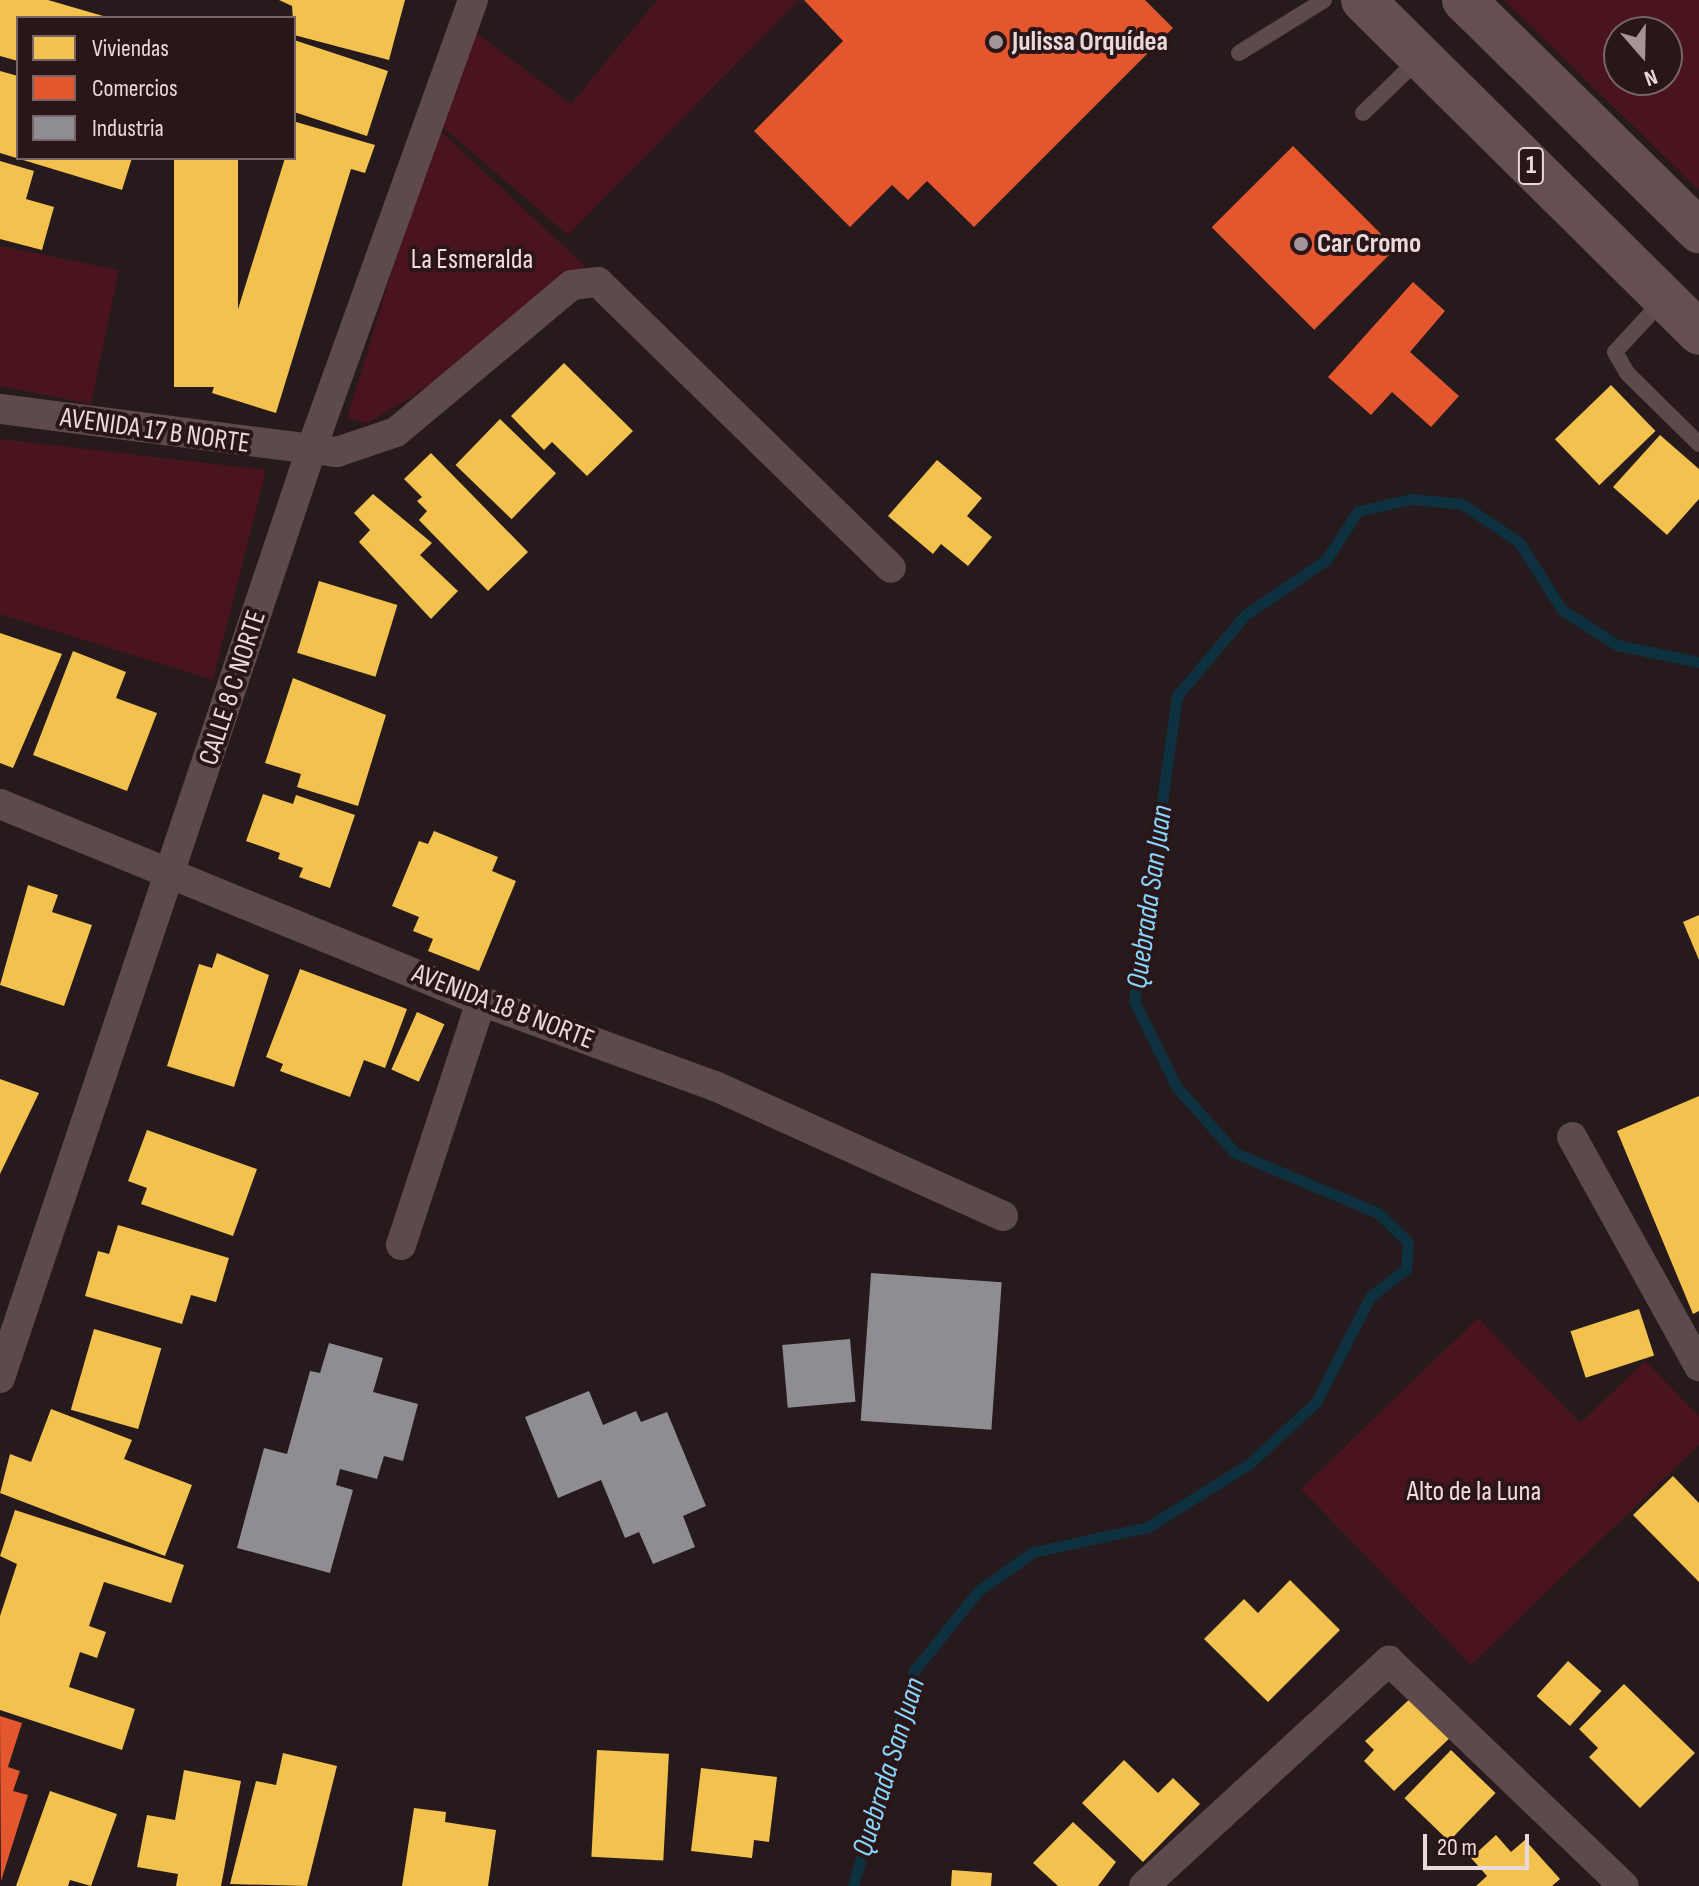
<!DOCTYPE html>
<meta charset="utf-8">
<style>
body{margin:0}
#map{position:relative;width:1699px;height:1886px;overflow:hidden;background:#261a1c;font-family:"Sofia Sans Condensed",sans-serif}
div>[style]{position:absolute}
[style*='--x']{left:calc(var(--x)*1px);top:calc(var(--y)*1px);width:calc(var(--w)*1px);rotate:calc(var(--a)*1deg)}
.green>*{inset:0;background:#49141e}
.homes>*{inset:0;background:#f2c14e;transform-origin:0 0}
.shops>*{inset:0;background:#e4572e;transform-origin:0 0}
.industry>*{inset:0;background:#8d8d92;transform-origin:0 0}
.stream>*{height:11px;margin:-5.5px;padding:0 5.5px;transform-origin:5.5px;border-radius:5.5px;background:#0e313f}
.lane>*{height:16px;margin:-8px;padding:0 8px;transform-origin:8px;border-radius:8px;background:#5e4a4c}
.street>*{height:30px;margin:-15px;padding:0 15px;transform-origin:15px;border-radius:15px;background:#5e4a4c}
.highway>*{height:44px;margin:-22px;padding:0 22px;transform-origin:22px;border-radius:22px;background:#664f52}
.dots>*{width:22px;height:22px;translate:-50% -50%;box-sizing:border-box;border:4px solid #2a1618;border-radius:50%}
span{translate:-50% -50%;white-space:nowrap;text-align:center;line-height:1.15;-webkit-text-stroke:8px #2a1618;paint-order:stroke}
.shield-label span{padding:2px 6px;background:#2a1618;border:2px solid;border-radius:6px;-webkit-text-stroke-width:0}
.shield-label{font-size:26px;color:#e8d9da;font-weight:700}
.poi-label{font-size:28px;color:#e8d9da;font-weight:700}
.left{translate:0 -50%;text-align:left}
.park-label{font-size:28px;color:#f6dadc}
.street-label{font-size:28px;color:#e8d9da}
.water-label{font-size:30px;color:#87d6fc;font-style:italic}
.legend{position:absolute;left:16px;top:16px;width:280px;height:144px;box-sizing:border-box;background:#2a1618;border:2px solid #766466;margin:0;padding:10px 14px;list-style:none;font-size:24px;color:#e8d9da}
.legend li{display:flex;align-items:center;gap:16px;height:40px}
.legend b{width:40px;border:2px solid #766466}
.north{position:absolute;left:1603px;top:16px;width:80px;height:80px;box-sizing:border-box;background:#2a1618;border:2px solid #766466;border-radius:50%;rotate:160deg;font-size:22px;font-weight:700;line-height:32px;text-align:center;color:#e8d9da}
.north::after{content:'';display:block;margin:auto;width:28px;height:36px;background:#a49698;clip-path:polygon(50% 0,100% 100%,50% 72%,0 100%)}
.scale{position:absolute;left:1423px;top:1834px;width:106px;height:36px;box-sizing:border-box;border:4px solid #e8d9da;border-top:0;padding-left:10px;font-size:24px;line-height:28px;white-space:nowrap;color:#e8d9da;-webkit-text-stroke:6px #2a1618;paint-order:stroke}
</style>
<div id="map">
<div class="green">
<div style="clip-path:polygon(657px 0,799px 0,568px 235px,438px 123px,475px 32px,571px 104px)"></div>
<div style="clip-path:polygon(evenodd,1504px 0,1699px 0,1699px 190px,1504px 0,1619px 32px,1667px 32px,1667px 80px,1619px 80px,1619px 32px)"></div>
<div style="clip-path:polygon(436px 127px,585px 266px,415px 395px,367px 423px,347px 418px)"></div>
<div style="clip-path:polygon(0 246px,119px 270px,91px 404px,0 386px)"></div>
<div style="clip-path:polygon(0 439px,266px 470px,213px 680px,0 614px)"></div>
<div style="clip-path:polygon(1478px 1318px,1580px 1423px,1645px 1361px,1699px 1416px,1699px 1445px,1471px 1665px,1301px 1489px)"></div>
</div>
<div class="homes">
<div style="clip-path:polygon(0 0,48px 0,110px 18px,18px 18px,18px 61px,0 56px)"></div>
<div style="clip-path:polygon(279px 0,405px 0,389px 60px,294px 35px,292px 6px)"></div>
<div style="clip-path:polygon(294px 40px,388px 71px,367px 136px,294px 112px)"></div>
<div style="clip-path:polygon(0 71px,18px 76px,18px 158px,132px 158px,122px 190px,0 153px)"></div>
<div style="clip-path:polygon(296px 122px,375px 145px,365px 173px,351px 169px,276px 413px,212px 393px,285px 158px,294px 158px)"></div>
<div style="left:174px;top:158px;width:64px;height:229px"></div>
<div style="clip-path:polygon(0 161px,34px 171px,26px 199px,54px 207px,42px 250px,0 239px)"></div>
<div style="clip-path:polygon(564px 363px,633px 431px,587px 476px,552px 442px,544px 450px,511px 416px)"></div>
<div style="left:1611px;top:385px;width:64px;height:78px;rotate:46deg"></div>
<div style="left:500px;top:419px;width:78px;height:64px;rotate:44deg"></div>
<div style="clip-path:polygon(1660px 435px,1699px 469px,1699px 499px,1667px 535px,1613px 487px)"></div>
<div style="clip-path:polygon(431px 453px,528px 552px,488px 591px,419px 520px,427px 511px,417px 501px,422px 497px,404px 479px)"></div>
<div style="clip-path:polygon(937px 460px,982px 498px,967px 516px,992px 537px,968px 566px,941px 544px,933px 554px,888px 516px)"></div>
<div style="clip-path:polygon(373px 494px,432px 543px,420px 555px,458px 591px,431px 619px,359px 542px,370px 530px,354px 513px)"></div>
<div style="left:319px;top:581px;width:82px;height:75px;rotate:17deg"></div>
<div style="clip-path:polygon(0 633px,62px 654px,13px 768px,0 763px)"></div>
<div style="clip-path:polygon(73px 651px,126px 672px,116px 698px,157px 713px,127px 791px,33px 755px)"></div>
<div style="clip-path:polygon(293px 678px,386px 715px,358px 806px,297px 787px,301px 774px,265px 763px)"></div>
<div style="clip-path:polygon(263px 794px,293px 804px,296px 795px,355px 815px,330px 888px,299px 877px,303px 868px,278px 859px,280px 853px,246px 841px)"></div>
<div style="clip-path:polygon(434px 831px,498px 857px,492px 871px,516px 881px,479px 971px,428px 951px,433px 939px,413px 931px,419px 917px,392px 906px,419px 841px,428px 844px)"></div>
<div style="clip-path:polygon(28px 885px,58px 895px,52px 912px,92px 925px,64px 1006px,0 985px)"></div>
<div style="clip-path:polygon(1699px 915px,1699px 960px,1683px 922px)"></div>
<div style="clip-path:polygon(217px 953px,269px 975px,234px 1087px,167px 1066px,199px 964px,212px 968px)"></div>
<div style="clip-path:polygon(300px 969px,407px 1009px,385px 1068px,364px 1060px,350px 1097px,280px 1071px,283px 1064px,266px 1057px)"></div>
<div style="left:417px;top:1012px;width:30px;height:63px;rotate:24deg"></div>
<div style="clip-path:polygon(0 1079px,39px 1093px,0 1174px)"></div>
<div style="clip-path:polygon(1699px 1096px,1699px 1311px,1693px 1314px,1617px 1131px)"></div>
<div style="clip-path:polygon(147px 1130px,257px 1169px,233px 1236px,141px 1204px,147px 1188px,128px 1181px)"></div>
<div style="clip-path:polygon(118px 1225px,229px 1258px,216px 1302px,191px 1295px,182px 1324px,85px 1296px,98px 1251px,109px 1254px)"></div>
<div style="left:1639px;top:1309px;width:49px;height:72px;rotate:72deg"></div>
<div style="left:94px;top:1329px;width:70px;height:84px;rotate:16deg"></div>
<div style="clip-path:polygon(51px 1409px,132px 1440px,124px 1459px,192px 1485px,165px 1556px,0 1493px,10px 1454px,31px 1462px)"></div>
<div style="clip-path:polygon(1673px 1476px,1699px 1503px,1699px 1582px,1633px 1515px)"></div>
<div style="clip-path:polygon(15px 1510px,184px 1565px,171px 1603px,104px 1582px,89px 1626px,106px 1632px,97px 1658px,80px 1652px,69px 1687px,135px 1709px,122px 1750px,0 1710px,0 1616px,17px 1564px,0 1556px)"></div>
<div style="clip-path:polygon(1290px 1580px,1340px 1630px,1268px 1702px,1204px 1639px,1244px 1599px,1258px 1613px)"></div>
<div style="left:1568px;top:1661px;width:45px;height:47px;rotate:42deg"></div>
<div style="clip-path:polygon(1624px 1684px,1695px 1753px,1640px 1808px,1589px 1757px,1598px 1748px,1579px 1729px)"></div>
<div style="clip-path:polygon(1414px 1695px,1453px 1735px,1394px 1791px,1364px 1761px,1374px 1750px,1365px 1741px)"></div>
<div style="left:597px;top:1750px;width:72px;height:107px;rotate:3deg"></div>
<div style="left:1451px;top:1750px;width:62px;height:67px;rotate:44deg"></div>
<div style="clip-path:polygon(283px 1753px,337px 1766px,307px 1886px,230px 1884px,256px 1781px,276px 1785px)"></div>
<div style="clip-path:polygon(1124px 1760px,1158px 1793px,1173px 1778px,1200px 1804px,1143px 1862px,1082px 1803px)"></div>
<div style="clip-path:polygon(701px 1768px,777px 1777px,769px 1842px,754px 1840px,752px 1858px,691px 1851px)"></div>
<div style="clip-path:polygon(184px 1770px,241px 1781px,221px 1886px,176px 1886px,178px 1874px,137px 1867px,147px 1815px,175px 1820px)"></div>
<div style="clip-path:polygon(50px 1791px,117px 1814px,91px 1886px,70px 1880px,68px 1886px,16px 1886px)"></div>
<div style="clip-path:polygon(414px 1808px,446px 1812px,445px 1822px,496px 1830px,488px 1886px,402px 1886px)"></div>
<div style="clip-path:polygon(1073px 1822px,1116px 1862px,1098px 1886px,1058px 1886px,1033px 1863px)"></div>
<div style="clip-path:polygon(1496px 1835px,1511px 1852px,1525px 1840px,1560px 1879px,1552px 1886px,1476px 1886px,1487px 1876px,1471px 1858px)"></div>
<div style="clip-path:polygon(952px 1870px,992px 1873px,991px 1886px,951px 1886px)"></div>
</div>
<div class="shops">
<div style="clip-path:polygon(804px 0,1145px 0,1173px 28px,974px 227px,927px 181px,908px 200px,892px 185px,850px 227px,754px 131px,843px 41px)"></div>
<div style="left:1293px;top:146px;width:145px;height:115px;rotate:45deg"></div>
<div style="clip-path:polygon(1413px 282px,1445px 311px,1410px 352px,1459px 396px,1431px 427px,1392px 392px,1371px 415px,1328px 377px)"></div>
<div style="clip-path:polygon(0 1716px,22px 1723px,8px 1767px,20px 1771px,13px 1791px,28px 1795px,1px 1881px)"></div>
</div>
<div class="industry">
<div style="left:871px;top:1273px;width:131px;height:148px;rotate:4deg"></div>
<div style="left:850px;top:1339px;width:63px;height:68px;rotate:85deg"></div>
<div style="clip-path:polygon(329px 1343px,383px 1358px,373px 1392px,418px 1404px,403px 1461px,384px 1456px,377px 1479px,340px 1469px,336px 1485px,353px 1490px,330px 1573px,237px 1548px,264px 1448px,287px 1454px,310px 1371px,320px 1373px)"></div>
<div style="clip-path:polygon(589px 1391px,603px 1425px,636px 1411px,641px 1422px,667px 1412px,706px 1506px,683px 1516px,695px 1547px,653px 1564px,639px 1532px,625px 1538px,601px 1480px,558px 1498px,525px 1417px)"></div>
</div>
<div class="stream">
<div style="--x:853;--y:1886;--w:223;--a:-74.2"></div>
<div style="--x:914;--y:1671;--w:102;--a:-51.3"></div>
<div style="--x:978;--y:1591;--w:67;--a:-35.3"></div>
<div style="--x:1033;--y:1552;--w:118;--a:-12.3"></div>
<div style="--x:1148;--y:1527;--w:119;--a:-32"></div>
<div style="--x:1249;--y:1464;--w:91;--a:-42.8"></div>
<div style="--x:1316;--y:1402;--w:118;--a:-62.8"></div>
<div style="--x:1370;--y:1297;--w:46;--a:-37.9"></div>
<div style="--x:1406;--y:1269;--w:27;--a:-86"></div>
<div style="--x:1408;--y:1242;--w:42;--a:-136"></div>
<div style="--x:1378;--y:1213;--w:155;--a:-157.2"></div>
<div style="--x:1235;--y:1153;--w:89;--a:-131.4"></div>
<div style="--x:1176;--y:1086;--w:95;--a:-116.3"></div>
<div style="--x:1134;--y:1001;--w:308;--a:-82"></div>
<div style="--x:1177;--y:696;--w:106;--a:-50"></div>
<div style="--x:1245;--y:615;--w:98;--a:-34.2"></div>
<div style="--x:1326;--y:560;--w:59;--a:-56.9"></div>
<div style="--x:1358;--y:511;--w:54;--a:-12.8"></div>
<div style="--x:1411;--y:499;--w:51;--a:5.6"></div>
<div style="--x:1462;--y:504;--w:69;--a:33.7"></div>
<div style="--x:1519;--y:542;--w:80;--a:57.7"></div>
<div style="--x:1562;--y:610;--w:65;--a:32.5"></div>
<div style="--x:1617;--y:645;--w:84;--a:11.7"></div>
</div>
<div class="lane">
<div style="--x:1239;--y:53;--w:100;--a:-31.9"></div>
<div style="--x:1363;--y:113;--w:79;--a:-44"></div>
<div style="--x:1664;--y:299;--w:72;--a:132.8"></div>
<div style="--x:1615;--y:352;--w:24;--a:60"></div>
<div style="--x:1627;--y:373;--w:101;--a:44.6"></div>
</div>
<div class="street">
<div style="--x:0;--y:409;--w:340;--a:7.3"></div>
<div style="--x:337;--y:452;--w:62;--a:-18.7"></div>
<div style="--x:396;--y:432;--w:229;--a:-39.9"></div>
<div style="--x:572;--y:285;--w:26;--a:-7"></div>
<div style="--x:598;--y:282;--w:409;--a:44.3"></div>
<div style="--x:0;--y:804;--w:520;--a:22.27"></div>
<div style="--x:481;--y:1001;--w:249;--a:20"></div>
<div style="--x:715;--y:1086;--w:316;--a:24.3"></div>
<div style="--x:1572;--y:1137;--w:262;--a:61"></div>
<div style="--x:401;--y:1245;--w:257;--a:-71.8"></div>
<div style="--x:0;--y:1378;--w:976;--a:-71.47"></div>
<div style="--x:310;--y:453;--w:481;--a:-70.2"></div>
<div style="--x:1144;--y:1886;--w:333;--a:-42.6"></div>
<div style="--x:1389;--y:1661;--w:325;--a:43.8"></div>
</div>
<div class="highway">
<div style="--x:1363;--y:0;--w:473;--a:44.7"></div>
<div style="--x:1464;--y:0;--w:330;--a:44.5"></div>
</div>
<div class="dots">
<div style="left:996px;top:42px;background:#a49698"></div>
<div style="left:1301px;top:244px;background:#a49698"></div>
</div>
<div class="shield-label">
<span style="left:1531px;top:166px">1</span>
</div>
<div class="poi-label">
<span class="left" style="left:1012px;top:42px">Julissa Orquídea</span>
<span class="left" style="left:1317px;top:244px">Car Cromo</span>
</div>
<div class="park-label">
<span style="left:472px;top:260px">La Esmeralda</span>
<span style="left:1474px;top:1492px">Alto de la Luna</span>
</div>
<div class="street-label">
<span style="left:155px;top:431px;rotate:8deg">AVENIDA 17 B NORTE</span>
<span style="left:233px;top:688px;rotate:-72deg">CALLE 8 C NORTE</span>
<span style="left:503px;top:1007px;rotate:21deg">AVENIDA 18 B NORTE</span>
</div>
<div class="water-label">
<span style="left:1150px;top:897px;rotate:-82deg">Quebrada San Juan</span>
<span style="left:889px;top:1767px;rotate:-73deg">Quebrada San Juan</span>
</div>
<ul class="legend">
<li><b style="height:22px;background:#f2c14e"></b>Viviendas</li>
<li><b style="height:22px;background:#e4572e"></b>Comercios</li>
<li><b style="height:22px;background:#8d8d92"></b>Industria</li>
</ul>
<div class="north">N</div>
<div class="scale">20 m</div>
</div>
